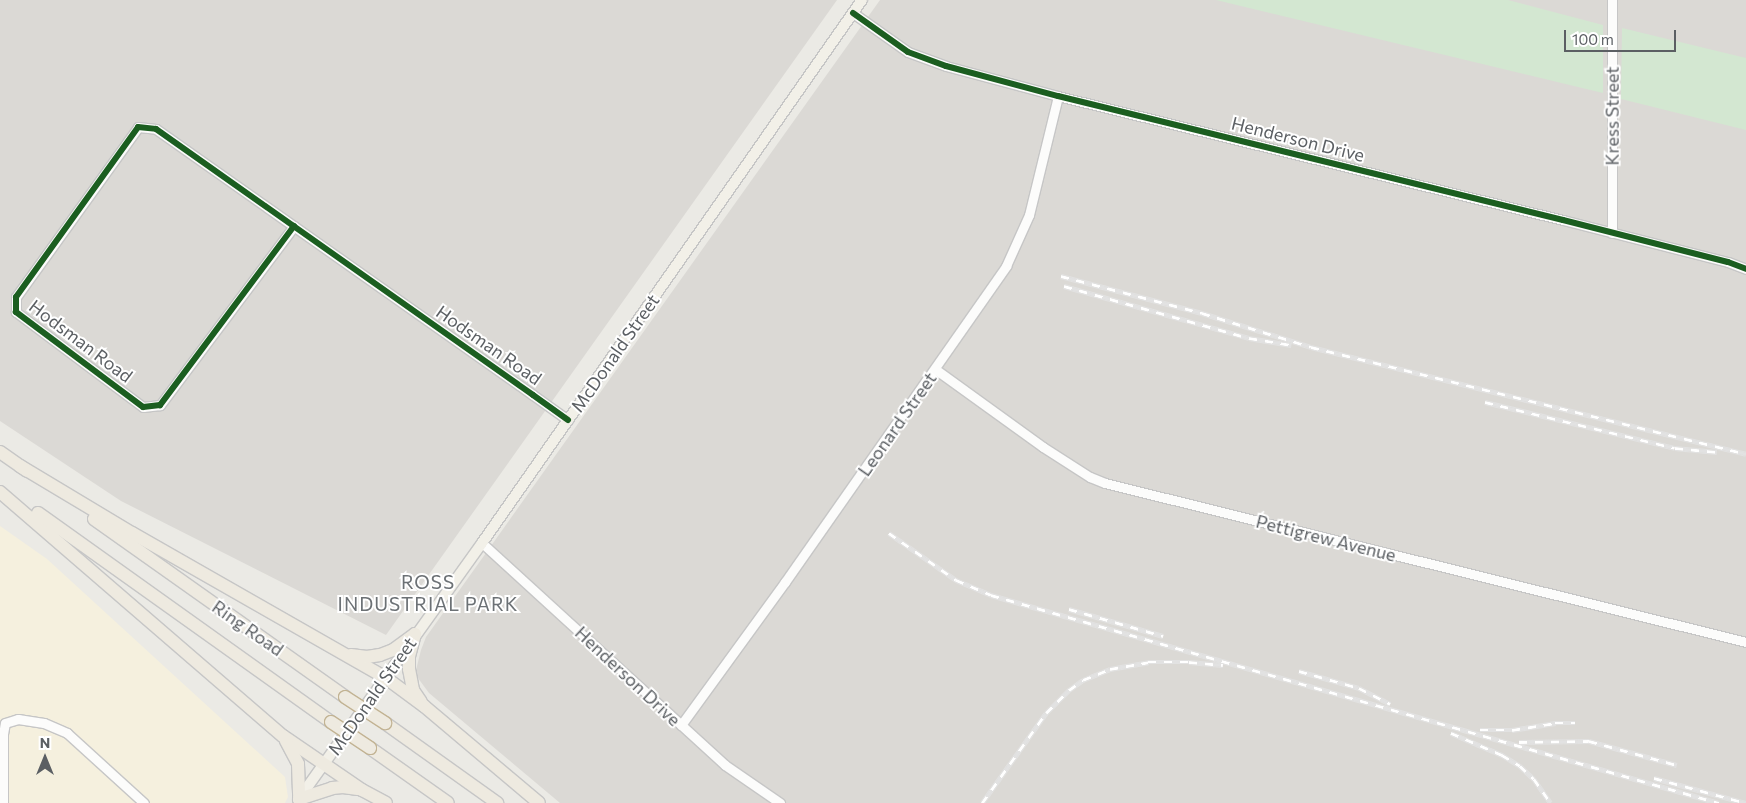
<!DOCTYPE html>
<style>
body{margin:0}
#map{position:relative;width:1746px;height:803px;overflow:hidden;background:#ebeae5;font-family:Commissioner,sans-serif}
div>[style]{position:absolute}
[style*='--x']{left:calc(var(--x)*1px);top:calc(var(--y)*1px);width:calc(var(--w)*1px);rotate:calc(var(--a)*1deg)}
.commercial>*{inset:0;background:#f5f0de}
.industrial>*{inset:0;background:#dbd9d5}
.green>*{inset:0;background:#d3e7d1}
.roads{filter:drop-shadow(1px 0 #c6c6c6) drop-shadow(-1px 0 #c6c6c6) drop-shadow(0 1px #c6c6c6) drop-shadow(0 -1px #c6c6c6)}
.minor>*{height:9px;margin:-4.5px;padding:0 4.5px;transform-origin:4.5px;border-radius:4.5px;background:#fcfcfb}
.major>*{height:10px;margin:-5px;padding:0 5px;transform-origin:5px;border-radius:5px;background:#f2f0e8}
.highway>*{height:12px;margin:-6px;padding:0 6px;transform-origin:6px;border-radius:6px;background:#eeeae0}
.rail>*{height:4.5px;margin-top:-2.25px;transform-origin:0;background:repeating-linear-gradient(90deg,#fff 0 8px,#e2e2e2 0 16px);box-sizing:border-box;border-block:1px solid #e2e2e2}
.bridges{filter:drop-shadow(1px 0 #c2b393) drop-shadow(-1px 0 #c2b393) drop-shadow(0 1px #c2b393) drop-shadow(0 -1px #c2b393)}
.highway-bridge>*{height:12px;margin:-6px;padding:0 6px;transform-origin:6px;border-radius:6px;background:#eeeae0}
.cycleway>*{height:6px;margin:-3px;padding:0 3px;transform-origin:3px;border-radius:3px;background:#1b5e20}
span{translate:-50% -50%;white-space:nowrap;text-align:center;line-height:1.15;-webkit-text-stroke:4px #fff;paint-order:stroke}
.street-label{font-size:18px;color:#5b5f63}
.neighbourhood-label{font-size:19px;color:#6c7175;letter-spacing:1px}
.north{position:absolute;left:20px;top:733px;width:50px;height:50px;-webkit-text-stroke:4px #fff;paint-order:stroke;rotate:0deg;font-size:14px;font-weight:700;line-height:20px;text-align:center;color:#5b5f63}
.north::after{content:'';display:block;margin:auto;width:18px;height:22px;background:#5b5f63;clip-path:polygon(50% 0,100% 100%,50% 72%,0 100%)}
.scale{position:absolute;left:1564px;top:30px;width:112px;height:22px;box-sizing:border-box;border:2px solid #5b5f63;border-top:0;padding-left:6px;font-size:15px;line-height:18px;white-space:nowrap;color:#5b5f63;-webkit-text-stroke:4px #fff;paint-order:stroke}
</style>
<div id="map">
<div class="commercial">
<div style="clip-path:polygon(0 526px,47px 559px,285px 777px,288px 797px,285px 803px,0 803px)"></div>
</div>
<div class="industrial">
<div style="clip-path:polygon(0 0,837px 0,386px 635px,121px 501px,0 421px)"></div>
<div style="clip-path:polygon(880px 0,1746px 0,1746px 803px,560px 803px,429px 693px,415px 674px,421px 650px,426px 637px)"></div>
</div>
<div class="green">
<div style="clip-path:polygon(1216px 0,1508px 0,1603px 25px,1603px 93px)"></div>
<div style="clip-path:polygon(1622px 28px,1746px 58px,1746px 130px,1621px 99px)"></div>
</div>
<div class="roads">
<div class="minor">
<div style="--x:853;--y:13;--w:67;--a:35.3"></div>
<div style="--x:908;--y:52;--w:40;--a:20.2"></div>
<div style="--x:946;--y:66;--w:116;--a:15"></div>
<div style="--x:1058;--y:96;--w:520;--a:13.8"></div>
<div style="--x:1563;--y:220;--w:170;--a:14.3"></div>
<div style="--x:1728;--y:262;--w:19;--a:21"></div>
<div style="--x:294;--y:226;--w:224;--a:126.8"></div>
<div style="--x:160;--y:405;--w:17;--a:173"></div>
<div style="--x:143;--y:407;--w:159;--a:-143.2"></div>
<div style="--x:16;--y:312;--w:15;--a:-90"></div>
<div style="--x:16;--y:297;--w:209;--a:-54.3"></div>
<div style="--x:138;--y:127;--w:18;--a:6"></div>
<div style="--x:156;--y:129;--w:461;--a:35.2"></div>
<div style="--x:533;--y:395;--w:43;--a:35.5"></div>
<div style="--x:1612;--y:233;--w:233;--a:-90"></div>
<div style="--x:935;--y:369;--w:133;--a:35.8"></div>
<div style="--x:1043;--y:447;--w:56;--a:32.6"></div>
<div style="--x:1090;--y:477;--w:16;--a:22"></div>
<div style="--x:1105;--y:483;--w:660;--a:13.93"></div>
<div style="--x:482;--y:543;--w:329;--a:42.4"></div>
<div style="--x:725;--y:765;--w:67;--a:34.6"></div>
<div style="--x:681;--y:725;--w:177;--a:-54"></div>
<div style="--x:785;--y:582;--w:386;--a:-55"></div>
<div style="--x:1006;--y:266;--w:56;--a:-65.7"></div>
<div style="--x:1029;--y:215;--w:122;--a:-76.3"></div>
<div style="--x:3;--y:803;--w:69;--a:-90"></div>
<div style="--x:3;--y:734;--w:11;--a:-80"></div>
<div style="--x:5;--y:723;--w:14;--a:-17"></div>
<div style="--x:18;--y:719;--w:26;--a:9"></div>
<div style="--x:44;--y:723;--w:25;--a:23"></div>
<div style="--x:67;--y:733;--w:104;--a:42.3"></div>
</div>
<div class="major">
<div style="--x:298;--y:800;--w:316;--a:-54.4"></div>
<div style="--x:482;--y:543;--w:663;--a:-55.02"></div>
</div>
<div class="highway">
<div style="--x:0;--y:452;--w:33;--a:35"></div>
<div style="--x:20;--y:466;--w:131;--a:30.9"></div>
<div style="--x:132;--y:533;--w:292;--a:29.7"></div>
<div style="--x:386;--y:678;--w:47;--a:36.4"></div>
<div style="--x:424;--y:706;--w:150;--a:40.1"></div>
<div style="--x:0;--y:492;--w:374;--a:40.8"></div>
<div style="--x:283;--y:736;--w:96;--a:34.4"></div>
<div style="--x:362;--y:790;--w:27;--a:28"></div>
<div style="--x:38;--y:513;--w:360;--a:35.5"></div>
<div style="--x:94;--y:519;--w:308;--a:35.3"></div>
<div style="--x:415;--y:634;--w:24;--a:105"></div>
<div style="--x:409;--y:657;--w:12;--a:90"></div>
<div style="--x:409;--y:669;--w:21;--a:79"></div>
<div style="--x:413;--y:690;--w:14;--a:56"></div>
<div style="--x:351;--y:655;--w:16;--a:7"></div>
<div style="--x:367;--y:657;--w:13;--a:-9"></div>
<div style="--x:380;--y:655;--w:14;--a:-21"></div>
<div style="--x:393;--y:650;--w:27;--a:-36"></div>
<div style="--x:385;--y:723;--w:138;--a:35.5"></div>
<div style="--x:286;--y:741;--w:26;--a:62"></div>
<div style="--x:298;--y:764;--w:35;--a:88"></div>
<div style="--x:299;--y:799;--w:35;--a:-18"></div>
<div style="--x:332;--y:788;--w:11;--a:-5"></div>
<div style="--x:343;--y:787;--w:15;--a:8"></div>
<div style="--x:370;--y:748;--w:95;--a:35.2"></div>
</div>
</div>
<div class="rail">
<div style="--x:1061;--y:276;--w:146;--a:14.7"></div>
<div style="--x:1202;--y:313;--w:114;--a:17.3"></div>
<div style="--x:1311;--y:347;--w:448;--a:13.8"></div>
<div style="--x:1064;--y:286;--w:192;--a:15.7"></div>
<div style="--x:1249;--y:338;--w:43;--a:9.5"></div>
<div style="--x:1485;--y:402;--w:195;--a:13.6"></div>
<div style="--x:1675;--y:448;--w:42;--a:5.4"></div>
<div style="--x:889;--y:533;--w:82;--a:35"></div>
<div style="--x:956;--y:580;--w:38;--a:23"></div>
<div style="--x:991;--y:595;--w:757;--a:15.95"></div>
<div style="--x:1069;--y:609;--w:98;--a:16"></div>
<div style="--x:1299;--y:671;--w:62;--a:15.8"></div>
<div style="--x:1359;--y:688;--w:35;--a:27"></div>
<div style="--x:1480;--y:730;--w:32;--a:0"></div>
<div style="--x:1512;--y:730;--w:44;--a:-9.2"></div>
<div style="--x:1555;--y:723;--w:20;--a:0"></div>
<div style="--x:1451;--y:733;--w:56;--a:23.3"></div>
<div style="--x:1502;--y:755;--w:21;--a:31"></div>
<div style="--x:1520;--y:766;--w:19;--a:43"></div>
<div style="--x:1534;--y:779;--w:29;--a:55"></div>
<div style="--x:1519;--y:742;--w:70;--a:-0.8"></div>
<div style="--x:1589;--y:741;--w:91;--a:15.3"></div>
<div style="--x:1654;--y:778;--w:95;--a:15.2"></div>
<div style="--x:982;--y:803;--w:110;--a:-54.6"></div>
<div style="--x:1046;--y:713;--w:33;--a:-45"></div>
<div style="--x:1069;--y:690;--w:17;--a:-36"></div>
<div style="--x:1083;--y:680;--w:29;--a:-22"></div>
<div style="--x:1110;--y:669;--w:39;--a:-10"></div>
<div style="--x:1148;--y:662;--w:41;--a:0"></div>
<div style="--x:1189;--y:662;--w:34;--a:5"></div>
</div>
<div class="bridges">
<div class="highway-bridge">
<div style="--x:345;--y:697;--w:48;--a:33"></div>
<div style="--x:331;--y:722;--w:47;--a:33.7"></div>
</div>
</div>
<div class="cycleway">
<div style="--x:853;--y:13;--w:67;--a:35.3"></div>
<div style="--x:908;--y:52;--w:40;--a:20.2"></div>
<div style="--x:946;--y:66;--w:116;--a:15"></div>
<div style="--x:1058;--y:96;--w:520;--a:13.8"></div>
<div style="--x:1563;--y:220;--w:170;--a:14.3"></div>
<div style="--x:1728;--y:262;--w:19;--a:21"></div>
<div style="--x:294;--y:226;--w:224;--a:126.8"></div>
<div style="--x:160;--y:405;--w:17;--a:173"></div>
<div style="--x:143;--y:407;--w:159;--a:-143.2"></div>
<div style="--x:16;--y:312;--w:15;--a:-90"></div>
<div style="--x:16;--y:297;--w:209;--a:-54.3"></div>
<div style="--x:138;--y:127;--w:18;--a:6"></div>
<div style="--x:156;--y:129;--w:461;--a:35.2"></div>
<div style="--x:533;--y:395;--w:43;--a:35.5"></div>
</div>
<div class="street-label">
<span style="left:1612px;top:116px;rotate:-90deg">Kress Street</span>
<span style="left:1298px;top:139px;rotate:14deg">Henderson Drive</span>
<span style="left:81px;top:341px;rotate:37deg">Hodsman Road</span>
<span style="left:489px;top:345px;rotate:35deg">Hodsman Road</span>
<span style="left:615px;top:353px;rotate:-55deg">McDonald Street</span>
<span style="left:897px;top:424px;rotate:-55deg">Leonard Street</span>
<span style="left:1326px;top:538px;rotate:14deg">Pettigrew Avenue</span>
<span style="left:248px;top:628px;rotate:35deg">Ring Road</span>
<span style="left:628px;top:676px;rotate:43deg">Henderson Drive</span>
<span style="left:372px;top:696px;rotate:-55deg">McDonald Street</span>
</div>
<div class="neighbourhood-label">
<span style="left:428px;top:593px">ROSS<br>INDUSTRIAL PARK</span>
</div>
<div class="north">N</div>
<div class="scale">100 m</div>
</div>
